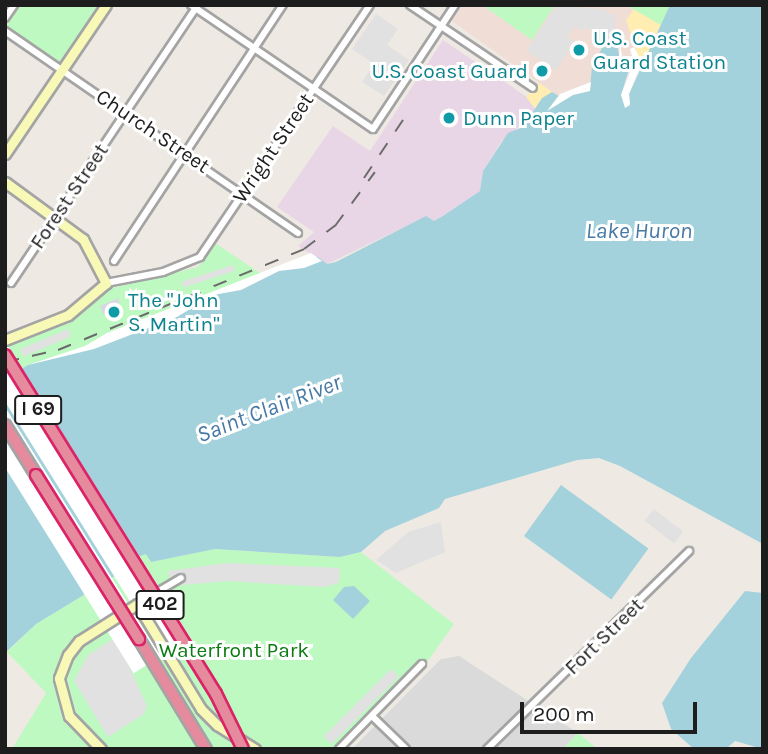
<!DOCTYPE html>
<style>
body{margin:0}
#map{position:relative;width:768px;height:754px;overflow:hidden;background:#eeeae3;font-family:Karla,sans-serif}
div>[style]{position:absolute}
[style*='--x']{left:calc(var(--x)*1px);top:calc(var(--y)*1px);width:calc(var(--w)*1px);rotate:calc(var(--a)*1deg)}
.residential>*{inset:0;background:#dbdada}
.industrial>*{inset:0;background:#e8d5e5}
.military>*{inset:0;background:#f0ddd6}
.sand>*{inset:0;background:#ffedb1}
.park>*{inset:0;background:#bff9c2}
.parking>*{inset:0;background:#e1e1e1;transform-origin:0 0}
.plaza>*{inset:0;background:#d7d8e4}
.water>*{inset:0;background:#a3d1dc;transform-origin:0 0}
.pier>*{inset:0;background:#fff;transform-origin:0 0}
.roads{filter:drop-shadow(2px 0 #a4a4a4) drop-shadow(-2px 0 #a4a4a4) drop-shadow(0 2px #a4a4a4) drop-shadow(0 -2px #a4a4a4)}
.street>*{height:6px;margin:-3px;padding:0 3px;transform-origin:3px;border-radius:3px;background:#fff}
.secondary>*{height:9px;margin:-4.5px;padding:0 4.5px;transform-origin:4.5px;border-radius:4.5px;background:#f8f9b6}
.highway>*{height:10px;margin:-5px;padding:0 5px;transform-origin:5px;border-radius:5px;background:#e68a9e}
.rail>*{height:2px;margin-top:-1px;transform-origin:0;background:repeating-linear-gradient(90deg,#6b6b6b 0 14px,transparent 0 28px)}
.bridges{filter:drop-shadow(2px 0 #d92467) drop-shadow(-2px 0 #d92467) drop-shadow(0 2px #d92467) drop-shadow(0 -2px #d92467)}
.highway-bridge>*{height:10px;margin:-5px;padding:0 5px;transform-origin:5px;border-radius:5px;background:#e68a9e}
.dots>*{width:19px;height:19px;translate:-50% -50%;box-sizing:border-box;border:4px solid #fff;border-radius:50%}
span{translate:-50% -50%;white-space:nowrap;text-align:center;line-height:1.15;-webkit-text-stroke:6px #fff;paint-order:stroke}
.shield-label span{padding:2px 5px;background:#fff;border:2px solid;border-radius:5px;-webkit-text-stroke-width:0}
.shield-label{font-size:19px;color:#1d1d1d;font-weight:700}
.culture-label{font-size:21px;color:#0d838f}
.left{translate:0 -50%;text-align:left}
.right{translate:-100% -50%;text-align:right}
.street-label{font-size:21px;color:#1d1d1d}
.park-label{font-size:21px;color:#0b7b12}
.water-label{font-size:23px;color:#4779a5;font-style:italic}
.frame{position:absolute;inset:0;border:7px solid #1d1d1d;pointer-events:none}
.scale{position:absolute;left:520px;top:702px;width:177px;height:32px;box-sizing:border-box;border:4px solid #1d1d1d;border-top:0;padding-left:9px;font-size:21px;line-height:24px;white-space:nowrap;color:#1d1d1d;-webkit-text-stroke:5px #fff;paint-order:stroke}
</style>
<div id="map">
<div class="residential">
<div style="clip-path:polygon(459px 656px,578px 733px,563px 749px,352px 749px,441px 659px)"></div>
</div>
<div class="industrial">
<div style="clip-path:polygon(443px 40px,537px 104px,533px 115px,501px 142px,483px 171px,480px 191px,443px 216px,434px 221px,425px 217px,327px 264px,298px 246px,314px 232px,277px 207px,333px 126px,370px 151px)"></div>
</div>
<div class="military">
<div style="clip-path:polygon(463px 5px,482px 5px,532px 39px,555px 5px,626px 5px,661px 25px,642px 62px,619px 59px,613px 47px,603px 46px,590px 87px,559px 97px,452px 21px)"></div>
</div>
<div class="sand">
<div style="clip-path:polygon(637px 5px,679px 5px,648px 68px,639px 59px,626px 20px)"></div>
<div style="clip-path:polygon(539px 83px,558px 96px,537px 111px,526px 97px)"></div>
</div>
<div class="park">
<div style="clip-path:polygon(20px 5px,100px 5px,59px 66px,5px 29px)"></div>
<div style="clip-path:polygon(482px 5px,555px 5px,532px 40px)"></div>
<div style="clip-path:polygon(626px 5px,670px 5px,661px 25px)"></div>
<div style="clip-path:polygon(215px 243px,263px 275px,90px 347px,28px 365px,5px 379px,5px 346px,74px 317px,108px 289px,198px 267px)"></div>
<div style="clip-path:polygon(215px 549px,340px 557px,361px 552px,454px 624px,425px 665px,344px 749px,12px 749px,46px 693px,7px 652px,36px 624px,127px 568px,124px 562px,146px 554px,151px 562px)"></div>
<div style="clip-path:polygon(578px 733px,598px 749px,563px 749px)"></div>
</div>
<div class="parking">
<div style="clip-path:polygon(557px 5px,607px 10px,608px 14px,615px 14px,616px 38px,608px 42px,585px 27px,582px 31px,575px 26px,567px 37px,575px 42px,556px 70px,526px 51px)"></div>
<div style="clip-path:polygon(376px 14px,398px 29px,387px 45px,409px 60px,384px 96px,362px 82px,374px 64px,352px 49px)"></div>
<div style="left:233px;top:265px;width:6px;height:54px;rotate:72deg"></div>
<div style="left:68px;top:329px;width:8px;height:52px;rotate:67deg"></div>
<div style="left:654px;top:509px;width:37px;height:15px;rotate:38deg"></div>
<div style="clip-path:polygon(441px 522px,445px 552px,396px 573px,376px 560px,408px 532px)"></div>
<div style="clip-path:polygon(227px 563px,340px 568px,339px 583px,324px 587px,228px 581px,172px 586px,168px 571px)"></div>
<div style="clip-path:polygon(116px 637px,147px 706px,144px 714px,108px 737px,74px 681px,88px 655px)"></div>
<div style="left:391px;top:669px;width:11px;height:95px;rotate:45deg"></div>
</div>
<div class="plaza">
<div style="clip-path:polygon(119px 298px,119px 317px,103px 314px,100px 306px)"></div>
</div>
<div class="water">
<div style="clip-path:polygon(670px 5px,763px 5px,763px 544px,620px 466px,599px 458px,577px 460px,445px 499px,439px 508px,385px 531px,361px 552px,340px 557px,215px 549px,151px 562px,146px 554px,124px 562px,128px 568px,36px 624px,5px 653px,5px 379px,28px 365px,111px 340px,263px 275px,318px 257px,327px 264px,336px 262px,426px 216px,434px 221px,443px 216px,480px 191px,483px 171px,508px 133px,523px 127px,542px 98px,552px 92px,559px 96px,590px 87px,592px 67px,603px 46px,617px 46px,620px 59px,633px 57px,621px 95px,630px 105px,629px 94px)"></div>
<div style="left:561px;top:485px;width:108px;height:63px;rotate:36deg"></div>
<div style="clip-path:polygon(354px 586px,370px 601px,353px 619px,333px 600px,344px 587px)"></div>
<div style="clip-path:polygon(745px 591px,763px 593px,763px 749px,735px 741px,726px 749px,694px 749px,671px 729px,662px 703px,691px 658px)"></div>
</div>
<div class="pier">
<div style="clip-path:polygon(620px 42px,622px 57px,632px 56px,630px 49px,634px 47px,642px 62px,629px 94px,630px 105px,625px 108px,621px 95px,635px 60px,633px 57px,619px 59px)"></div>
<div style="clip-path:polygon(591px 82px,590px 91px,573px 95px,547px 111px,560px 94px)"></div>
<div style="clip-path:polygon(311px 253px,322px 261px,304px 268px,279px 271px,241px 290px,213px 295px,177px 317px,94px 349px,28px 365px,85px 346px,107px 333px)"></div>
<div style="left:5px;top:341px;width:349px;height:32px;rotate:58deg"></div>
<div style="left:5px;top:407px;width:294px;height:32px;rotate:58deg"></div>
</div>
<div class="roads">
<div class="street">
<div style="--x:191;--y:5;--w:220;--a:34.3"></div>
<div style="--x:373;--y:129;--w:149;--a:-56.5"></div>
<div style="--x:410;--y:5;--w:148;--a:34"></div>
<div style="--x:5;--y:18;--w:16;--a:-55"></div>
<div style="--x:5;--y:31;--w:356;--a:34.6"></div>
<div style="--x:114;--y:261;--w:307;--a:-56.6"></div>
<div style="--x:11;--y:283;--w:335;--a:-56.1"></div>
<div style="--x:106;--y:283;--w:58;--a:-10.9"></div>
<div style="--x:163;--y:272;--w:40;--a:-22"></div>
<div style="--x:200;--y:257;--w:304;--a:-56"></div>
<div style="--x:137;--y:604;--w:51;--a:-30.6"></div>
<div style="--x:372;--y:716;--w:47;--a:44.1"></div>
<div style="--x:339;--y:749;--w:119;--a:-45.7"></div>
<div style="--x:487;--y:749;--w:283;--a:-44.4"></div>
</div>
<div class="secondary">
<div style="--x:5;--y:154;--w:180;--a:-55.9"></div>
<div style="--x:5;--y:182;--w:97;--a:36.2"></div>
<div style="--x:83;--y:239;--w:50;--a:62.4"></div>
<div style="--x:106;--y:283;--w:50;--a:139.9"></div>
<div style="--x:68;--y:315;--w:68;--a:158.4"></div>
<div style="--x:101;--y:749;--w:46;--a:-134.1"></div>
<div style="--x:69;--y:716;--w:39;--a:-105"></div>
<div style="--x:59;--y:678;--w:25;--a:-69"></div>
<div style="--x:68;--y:655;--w:18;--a:-52"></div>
<div style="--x:79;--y:641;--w:69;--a:-32.5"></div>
<div style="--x:137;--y:604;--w:123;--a:58.6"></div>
<div style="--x:201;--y:709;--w:23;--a:45"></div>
<div style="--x:217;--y:725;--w:45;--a:32.3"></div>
</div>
<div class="highway">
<div style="--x:5;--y:425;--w:59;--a:58.2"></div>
<div style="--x:139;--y:639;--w:129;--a:58.7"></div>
</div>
</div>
<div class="rail">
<div style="--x:364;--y:178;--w:84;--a:-56.1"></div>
<div style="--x:5;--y:362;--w:54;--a:-12.8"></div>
<div style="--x:58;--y:350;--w:266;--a:-22.3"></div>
<div style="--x:304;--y:249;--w:39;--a:-37"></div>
<div style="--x:335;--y:226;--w:67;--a:-53.5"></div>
</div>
<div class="bridges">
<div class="highway-bridge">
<div style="--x:5;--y:355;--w:399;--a:58.1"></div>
<div style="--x:216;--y:694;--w:61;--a:63.9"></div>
<div style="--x:36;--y:475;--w:194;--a:57.9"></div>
</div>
</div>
<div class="dots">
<div style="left:579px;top:50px;background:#0f9aa8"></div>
<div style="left:542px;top:71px;background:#0f9aa8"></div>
<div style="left:449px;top:118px;background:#0f9aa8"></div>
<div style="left:114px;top:312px;background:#0f9aa8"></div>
</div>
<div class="shield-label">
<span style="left:38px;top:410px">I 69</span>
<span style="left:160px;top:605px">402</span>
</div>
<div class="culture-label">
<span class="left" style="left:593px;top:50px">U.S. Coast<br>Guard Station</span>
<span class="right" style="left:528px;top:71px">U.S. Coast Guard</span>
<span class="left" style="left:463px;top:118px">Dunn Paper</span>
<span class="left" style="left:128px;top:312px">The "John<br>S. Martin"</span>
</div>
<div class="street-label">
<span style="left:153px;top:131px;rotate:34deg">Church Street</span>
<span style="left:273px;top:148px;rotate:-56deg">Wright Street</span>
<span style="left:69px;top:196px;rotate:-56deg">Forest Street</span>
<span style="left:604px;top:636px;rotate:-44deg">Fort Street</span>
</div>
<div class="park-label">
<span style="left:234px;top:650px">Waterfront Park</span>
</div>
<div class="water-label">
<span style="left:639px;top:231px">Lake Huron</span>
<span style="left:269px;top:409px;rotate:-21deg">Saint Clair River</span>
</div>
<div class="frame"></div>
<div class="scale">200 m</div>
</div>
